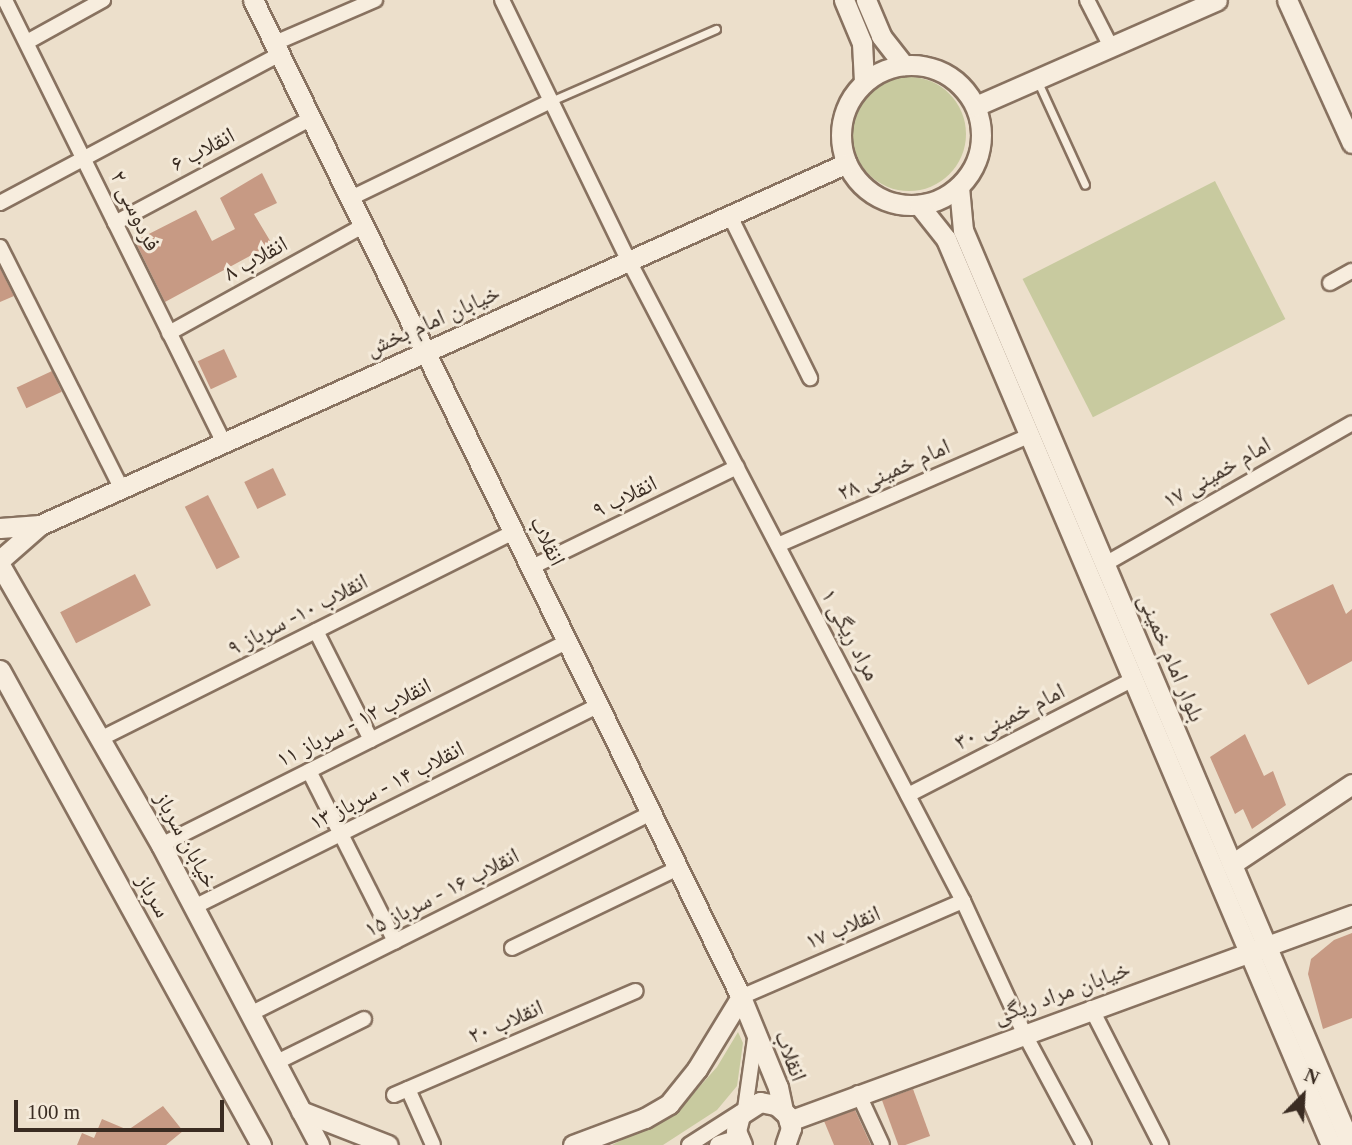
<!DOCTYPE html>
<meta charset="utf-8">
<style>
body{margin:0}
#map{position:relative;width:1352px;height:1145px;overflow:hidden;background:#ecdfcb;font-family:"Times New Roman","Noto Naskh Arabic",serif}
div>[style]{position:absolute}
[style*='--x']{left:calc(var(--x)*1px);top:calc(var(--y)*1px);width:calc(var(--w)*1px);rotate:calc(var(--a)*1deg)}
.green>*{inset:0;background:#c8ca9f;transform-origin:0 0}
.round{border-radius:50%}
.building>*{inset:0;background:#c79a84;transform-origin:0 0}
.roads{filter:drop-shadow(2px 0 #887260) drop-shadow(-2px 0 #887260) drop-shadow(0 2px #887260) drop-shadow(0 -2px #887260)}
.lane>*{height:7px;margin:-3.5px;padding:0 3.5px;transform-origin:3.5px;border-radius:3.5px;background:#f7edde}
.street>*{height:14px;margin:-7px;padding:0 7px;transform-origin:7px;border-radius:7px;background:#f7edde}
.secondary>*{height:19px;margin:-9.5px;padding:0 9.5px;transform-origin:9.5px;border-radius:9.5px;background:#f7edde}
.secondary>.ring{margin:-9.5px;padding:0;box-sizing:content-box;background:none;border:19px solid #f7edde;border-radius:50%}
span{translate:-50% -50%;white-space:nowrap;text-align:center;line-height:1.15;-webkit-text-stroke:6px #f4eada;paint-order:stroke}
.street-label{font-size:23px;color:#3a2c22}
.north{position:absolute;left:1268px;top:1061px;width:70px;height:70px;-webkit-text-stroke:5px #f4eada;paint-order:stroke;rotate:24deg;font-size:19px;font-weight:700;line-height:28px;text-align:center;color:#3a2c22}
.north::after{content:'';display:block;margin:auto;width:24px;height:32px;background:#3a2c22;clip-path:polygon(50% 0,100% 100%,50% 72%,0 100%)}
.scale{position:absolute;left:14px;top:1100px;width:210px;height:32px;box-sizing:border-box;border:4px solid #3a2c22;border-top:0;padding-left:9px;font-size:21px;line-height:24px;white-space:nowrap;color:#3a2c22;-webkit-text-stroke:5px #f4eada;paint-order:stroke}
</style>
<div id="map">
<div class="green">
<div class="round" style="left:852px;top:77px;width:114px;height:114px"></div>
<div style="left:1215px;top:181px;width:155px;height:216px;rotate:63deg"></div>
<div style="clip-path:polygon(738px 1032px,743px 1043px,737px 1086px,717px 1110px,663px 1145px,612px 1145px,678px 1111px,717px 1067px)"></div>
</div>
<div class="building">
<div style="clip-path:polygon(262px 173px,277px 203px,254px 214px,272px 244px,165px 302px,135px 241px,196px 210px,212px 241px,235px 229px,220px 198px)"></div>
<div style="clip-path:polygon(0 268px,14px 296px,0 302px)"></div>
<div style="left:224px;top:349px;width:31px;height:29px;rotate:65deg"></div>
<div style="left:52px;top:371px;width:23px;height:39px;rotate:65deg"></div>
<div style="left:273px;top:468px;width:30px;height:32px;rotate:64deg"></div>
<div style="left:208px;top:495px;width:70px;height:26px;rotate:63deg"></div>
<div style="left:135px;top:574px;width:35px;height:84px;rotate:63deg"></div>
<div style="clip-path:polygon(1333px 584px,1346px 614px,1352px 609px,1352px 661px,1308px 685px,1270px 614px)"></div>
<div style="clip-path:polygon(1245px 734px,1264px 776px,1273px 771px,1286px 805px,1252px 829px,1243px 809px,1235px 814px,1210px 757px)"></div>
<div style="clip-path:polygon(1352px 933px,1352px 1018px,1323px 1029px,1308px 974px,1311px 959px,1334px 940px)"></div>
<div style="left:913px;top:1089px;width:50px;height:33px;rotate:70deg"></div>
<div style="clip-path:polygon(163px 1106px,183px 1131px,166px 1145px,77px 1145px,82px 1133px,94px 1138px,102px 1119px,128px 1130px)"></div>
<div style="clip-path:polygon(855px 1110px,871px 1145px,834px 1145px,824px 1121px)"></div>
</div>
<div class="roads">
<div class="lane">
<div style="--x:1037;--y:80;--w:115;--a:65.4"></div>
<div style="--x:551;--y:101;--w:180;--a:-23.6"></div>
</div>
<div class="street">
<div style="--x:5;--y:0;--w:493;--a:63.7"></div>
<div style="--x:502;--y:0;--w:290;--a:64.1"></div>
<div style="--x:629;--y:261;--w:722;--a:62.44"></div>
<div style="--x:963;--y:901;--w:145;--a:65.2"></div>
<div style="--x:1024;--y:1033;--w:127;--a:61.8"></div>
<div style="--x:1087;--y:0;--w:53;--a:62.9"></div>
<div style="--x:27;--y:42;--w:87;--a:-28.9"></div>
<div style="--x:275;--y:43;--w:109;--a:-23.3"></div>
<div style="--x:351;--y:198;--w:222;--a:-25.9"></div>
<div style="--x:0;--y:203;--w:317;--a:-28"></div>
<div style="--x:730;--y:216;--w:181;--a:63.7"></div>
<div style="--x:115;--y:223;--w:223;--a:-28.1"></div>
<div style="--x:0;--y:247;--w:270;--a:63.3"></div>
<div style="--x:1330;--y:283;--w:25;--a:-29"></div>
<div style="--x:169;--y:333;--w:224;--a:-28.9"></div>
<div style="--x:778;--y:545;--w:274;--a:-23.5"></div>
<div style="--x:1105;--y:564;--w:284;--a:-29.7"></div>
<div style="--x:532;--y:567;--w:228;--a:-26"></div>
<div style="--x:316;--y:631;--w:122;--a:63.2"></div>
<div style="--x:102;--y:738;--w:462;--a:-26.6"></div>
<div style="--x:309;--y:771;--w:191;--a:63.2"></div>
<div style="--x:908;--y:795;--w:252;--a:-27.2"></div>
<div style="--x:161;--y:845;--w:455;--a:-26.6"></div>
<div style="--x:194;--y:907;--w:453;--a:-26.5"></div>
<div style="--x:512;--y:948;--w:184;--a:-25.7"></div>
<div style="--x:741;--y:997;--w:242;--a:-23.4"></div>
<div style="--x:1091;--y:1008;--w:154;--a:62.9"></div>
<div style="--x:252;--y:1013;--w:447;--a:-26.6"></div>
<div style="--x:277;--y:1062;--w:97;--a:-26.3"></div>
<div style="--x:408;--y:1089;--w:61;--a:65.9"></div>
<div style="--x:858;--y:1093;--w:57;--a:65.2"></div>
<div style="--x:394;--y:1095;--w:263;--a:-23.3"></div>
<div style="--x:689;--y:1145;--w:67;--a:-32.7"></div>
<div style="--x:745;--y:1109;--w:71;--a:-81.9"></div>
</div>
<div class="secondary">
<div style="--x:253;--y:0;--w:1110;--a:63.92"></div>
<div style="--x:741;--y:997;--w:97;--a:67.7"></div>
<div style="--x:778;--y:1087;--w:24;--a:78"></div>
<div style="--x:844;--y:0;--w:47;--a:67.3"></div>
<div style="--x:862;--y:43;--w:39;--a:87"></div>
<div style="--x:866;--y:0;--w:39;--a:67"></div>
<div style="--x:881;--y:36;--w:37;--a:52"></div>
<div style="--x:1287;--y:0;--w:157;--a:65.6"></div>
<div class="ring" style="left:841px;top:65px;width:121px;height:121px"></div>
<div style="--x:976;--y:106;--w:263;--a:-23.7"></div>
<div style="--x:959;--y:187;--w:43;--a:84.7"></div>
<div style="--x:963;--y:230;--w:984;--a:67.03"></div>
<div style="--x:1347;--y:1136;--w:9;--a:103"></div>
<div style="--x:919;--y:205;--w:43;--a:51.5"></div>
<div style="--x:946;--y:239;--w:984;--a:66.98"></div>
<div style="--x:0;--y:528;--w:40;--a:-4.3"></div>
<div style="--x:40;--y:525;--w:884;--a:-24.16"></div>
<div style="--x:0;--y:560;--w:53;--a:-41.2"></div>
<div style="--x:0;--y:565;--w:323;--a:60.1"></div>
<div style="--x:161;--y:845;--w:339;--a:62.2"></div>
<div style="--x:0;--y:670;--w:542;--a:61.21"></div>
<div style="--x:1232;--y:864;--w:144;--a:-33.7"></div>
<div style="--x:301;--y:1111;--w:93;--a:21.3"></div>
<div style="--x:789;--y:1121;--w:600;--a:-20.1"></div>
<div style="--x:573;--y:1145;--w:77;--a:-20.6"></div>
<div style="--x:645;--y:1118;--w:28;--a:-30"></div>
<div style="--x:669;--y:1104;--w:45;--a:-51.3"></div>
<div style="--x:697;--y:1069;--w:84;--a:-58.6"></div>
<div style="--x:719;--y:1145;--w:21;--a:-17"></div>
<div style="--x:742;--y:1145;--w:15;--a:-113"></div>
<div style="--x:736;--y:1131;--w:16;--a:-76"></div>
<div style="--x:740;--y:1115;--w:24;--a:-33"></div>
<div style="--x:760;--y:1102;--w:16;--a:11"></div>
<div style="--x:776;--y:1105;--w:15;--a:42"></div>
<div style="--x:787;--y:1115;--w:14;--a:73"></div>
<div style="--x:791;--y:1128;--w:18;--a:109"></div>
</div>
</div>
<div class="street-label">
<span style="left:203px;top:150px;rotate:-28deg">انقلاب ۶</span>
<span style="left:135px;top:211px;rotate:64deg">فردوسی ۲</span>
<span style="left:256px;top:259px;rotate:-29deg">انقلاب ۸</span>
<span style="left:433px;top:321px;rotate:-24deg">خیابان امام بخش</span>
<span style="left:894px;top:470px;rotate:-24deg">امام خمینی ۲۸</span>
<span style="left:1217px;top:473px;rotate:-30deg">امام خمینی ۱۷</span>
<span style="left:625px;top:497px;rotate:-26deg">انقلاب ۹</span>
<span style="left:547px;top:541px;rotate:64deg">انقلاب</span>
<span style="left:298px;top:615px;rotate:-27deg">انقلاب ۱۰- سرباز ۹</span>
<span style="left:850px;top:635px;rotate:62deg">مراد ریگی ۱</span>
<span style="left:1171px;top:658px;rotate:67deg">بلوار امام خمینی</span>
<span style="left:1010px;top:717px;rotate:-27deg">امام خمینی ۳۰</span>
<span style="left:354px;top:723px;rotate:-27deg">انقلاب ۱۲ - سرباز ۱۱</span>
<span style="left:387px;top:786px;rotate:-27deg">انقلاب ۱۴ - سرباز ۱۳</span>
<span style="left:186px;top:840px;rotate:61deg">خیابان سرباز</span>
<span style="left:442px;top:893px;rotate:-27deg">انقلاب ۱۶ - سرباز ۱۵</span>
<span style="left:153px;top:896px;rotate:61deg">سرباز</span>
<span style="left:843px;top:928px;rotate:-23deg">انقلاب ۱۷</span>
<span style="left:1062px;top:993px;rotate:-20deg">خیابان مراد ریگی</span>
<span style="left:506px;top:1022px;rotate:-23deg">انقلاب ۲۰</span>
<span style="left:790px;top:1056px;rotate:69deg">انقلاب</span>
</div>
<div class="north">N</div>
<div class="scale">100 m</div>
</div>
